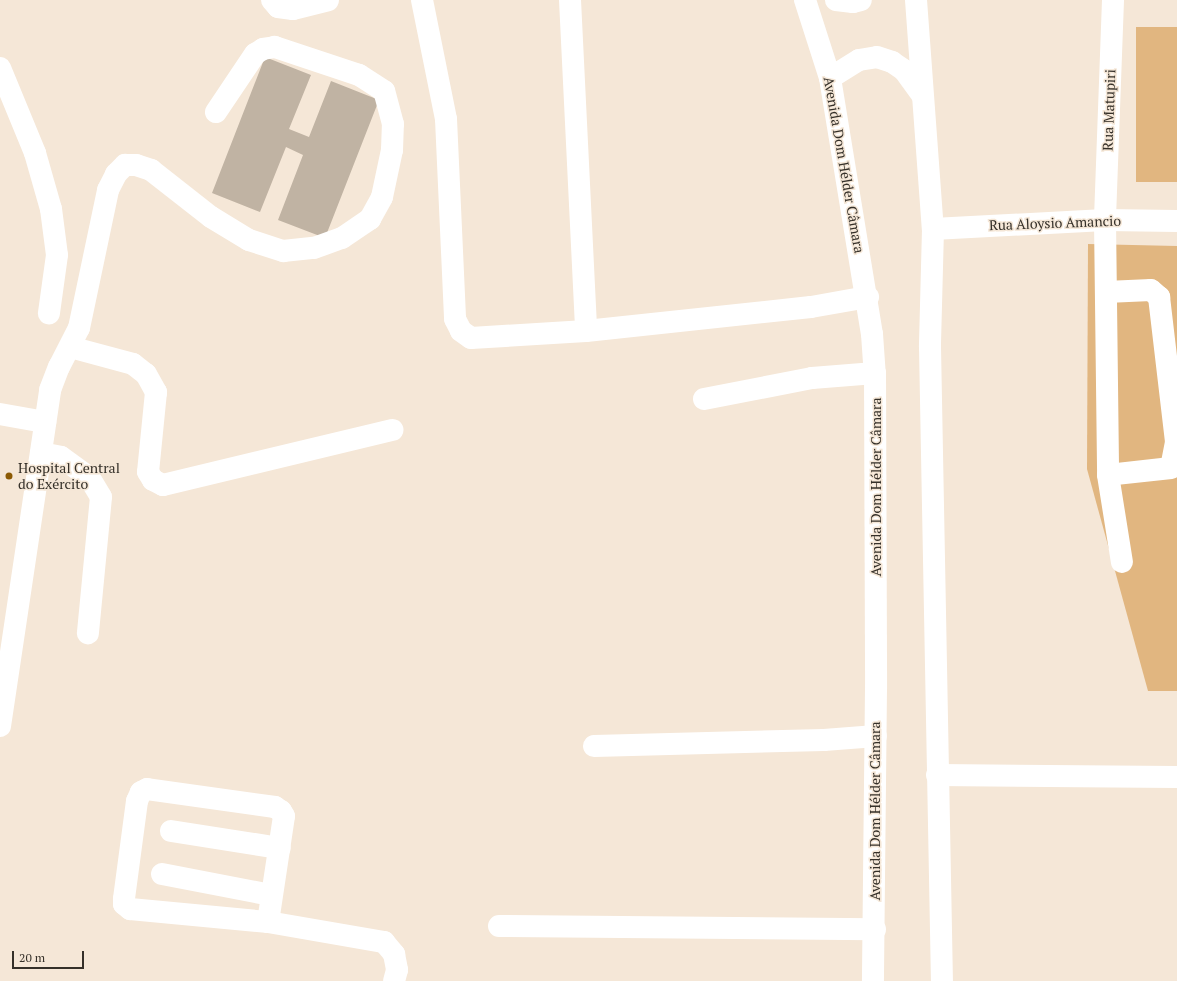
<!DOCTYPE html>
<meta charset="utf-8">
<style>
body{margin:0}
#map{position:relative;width:1177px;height:981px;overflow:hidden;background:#f5e7d7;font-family:"PT Serif",serif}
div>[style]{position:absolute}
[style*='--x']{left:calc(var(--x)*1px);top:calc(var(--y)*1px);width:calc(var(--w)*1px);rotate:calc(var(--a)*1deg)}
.green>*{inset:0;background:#e1b680;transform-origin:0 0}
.building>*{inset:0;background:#c0b3a3}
.minor>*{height:22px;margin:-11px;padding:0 11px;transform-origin:11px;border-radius:11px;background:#fff}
.major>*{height:22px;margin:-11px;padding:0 11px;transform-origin:11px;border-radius:11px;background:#fff}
.dots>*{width:11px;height:11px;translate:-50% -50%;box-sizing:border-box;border:2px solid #f5e7d7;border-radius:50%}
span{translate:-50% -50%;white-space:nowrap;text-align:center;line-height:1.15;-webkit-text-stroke:3px #f5e7d7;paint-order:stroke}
.street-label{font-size:14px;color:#353029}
.poi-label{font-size:14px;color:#353029}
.left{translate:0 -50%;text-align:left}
.scale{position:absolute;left:12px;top:951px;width:72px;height:18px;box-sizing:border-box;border:2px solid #353029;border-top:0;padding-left:5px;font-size:12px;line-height:14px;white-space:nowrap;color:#353029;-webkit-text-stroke:3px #f5e7d7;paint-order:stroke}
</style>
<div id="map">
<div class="green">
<div style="left:1136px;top:27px;width:41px;height:155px"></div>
<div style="clip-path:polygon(1088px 244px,1177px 246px,1177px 691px,1148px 691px,1087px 469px)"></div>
</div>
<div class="building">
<div style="clip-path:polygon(265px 57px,311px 75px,289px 129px,309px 137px,331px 81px,379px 100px,325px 238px,278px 220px,303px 155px,286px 147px,260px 212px,212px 193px)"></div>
</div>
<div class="minor">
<div style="--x:272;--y:0;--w:9;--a:49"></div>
<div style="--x:278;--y:7;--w:15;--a:8"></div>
<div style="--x:293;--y:9;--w:36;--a:-14"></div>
<div style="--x:422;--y:0;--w:121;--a:78.6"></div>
<div style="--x:446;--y:119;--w:200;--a:87.4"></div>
<div style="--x:455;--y:319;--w:13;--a:63"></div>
<div style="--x:461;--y:331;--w:12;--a:35"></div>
<div style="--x:471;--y:338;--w:115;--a:-3.5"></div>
<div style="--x:586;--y:331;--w:226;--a:-6.1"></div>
<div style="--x:811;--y:307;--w:58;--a:-10"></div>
<div style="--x:570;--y:0;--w:331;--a:87.2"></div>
<div style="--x:1113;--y:0;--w:220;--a:92.1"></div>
<div style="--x:1105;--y:220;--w:255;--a:89.3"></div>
<div style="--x:1108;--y:475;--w:88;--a:80.9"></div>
<div style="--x:0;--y:68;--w:92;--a:67.6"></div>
<div style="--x:35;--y:153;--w:58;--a:74.1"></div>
<div style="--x:51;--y:209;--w:46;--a:82.6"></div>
<div style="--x:57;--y:255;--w:59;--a:97.9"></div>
<div style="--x:933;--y:229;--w:172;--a:-3"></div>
<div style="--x:1105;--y:220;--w:72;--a:0.8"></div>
<div style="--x:1106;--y:292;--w:45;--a:-2.5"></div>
<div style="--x:1151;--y:290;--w:11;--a:41"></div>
<div style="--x:1159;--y:297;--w:146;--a:83.3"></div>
<div style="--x:1176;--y:442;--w:26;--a:101"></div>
<div style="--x:1171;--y:468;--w:63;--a:173.7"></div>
<div style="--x:70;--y:347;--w:65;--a:15.1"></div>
<div style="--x:133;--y:364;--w:16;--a:38"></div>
<div style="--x:146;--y:374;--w:21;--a:61"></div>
<div style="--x:156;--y:392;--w:80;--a:95.7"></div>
<div style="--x:148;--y:472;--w:9;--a:58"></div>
<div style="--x:153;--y:480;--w:11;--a:27"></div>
<div style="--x:163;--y:485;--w:236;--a:-13.5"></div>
<div style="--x:704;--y:399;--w:110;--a:-11"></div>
<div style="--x:812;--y:378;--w:63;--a:-4.5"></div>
<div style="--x:0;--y:414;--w:46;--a:10.1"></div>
<div style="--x:41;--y:453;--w:20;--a:11"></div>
<div style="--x:61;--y:457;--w:34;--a:36"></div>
<div style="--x:89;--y:477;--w:23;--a:59"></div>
<div style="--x:101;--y:497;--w:137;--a:95.5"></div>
<div style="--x:0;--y:726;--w:340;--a:-81.5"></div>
<div style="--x:50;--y:390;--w:25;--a:-69"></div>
<div style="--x:59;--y:367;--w:44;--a:-62.9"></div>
<div style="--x:79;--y:328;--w:141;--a:-78.1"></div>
<div style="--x:108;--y:190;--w:18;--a:-63"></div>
<div style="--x:116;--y:174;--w:13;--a:-45"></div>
<div style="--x:125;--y:165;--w:11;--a:0"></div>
<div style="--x:136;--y:165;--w:16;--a:18"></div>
<div style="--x:151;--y:170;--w:76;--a:38.1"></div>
<div style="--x:211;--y:217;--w:44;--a:31.2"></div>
<div style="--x:249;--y:240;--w:36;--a:18"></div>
<div style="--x:283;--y:251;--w:31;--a:-6"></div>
<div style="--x:314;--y:248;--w:30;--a:-20"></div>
<div style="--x:342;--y:238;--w:34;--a:-34"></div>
<div style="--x:370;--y:219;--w:25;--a:-61"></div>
<div style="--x:382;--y:197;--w:48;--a:-78"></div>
<div style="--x:392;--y:150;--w:26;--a:-88"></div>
<div style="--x:393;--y:124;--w:34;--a:-105"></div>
<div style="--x:384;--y:91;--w:30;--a:-147"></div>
<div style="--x:359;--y:75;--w:89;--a:-161.6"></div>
<div style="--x:275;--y:47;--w:12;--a:171"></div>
<div style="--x:263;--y:49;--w:9;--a:148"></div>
<div style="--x:255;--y:54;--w:70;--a:123.9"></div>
<div style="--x:594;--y:746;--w:230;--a:-1.5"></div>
<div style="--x:824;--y:740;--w:52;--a:-4.4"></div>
<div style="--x:937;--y:775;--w:240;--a:0.5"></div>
<div style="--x:171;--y:831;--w:110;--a:8.9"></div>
<div style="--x:162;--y:874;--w:111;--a:10.9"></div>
<div style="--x:268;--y:922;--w:107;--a:-81.4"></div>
<div style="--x:284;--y:816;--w:6;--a:-121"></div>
<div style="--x:281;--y:811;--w:7;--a:-146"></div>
<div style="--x:275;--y:807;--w:129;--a:-172"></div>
<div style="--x:147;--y:789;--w:7;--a:153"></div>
<div style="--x:141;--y:792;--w:10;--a:114"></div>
<div style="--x:137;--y:801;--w:99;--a:97.6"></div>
<div style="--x:124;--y:899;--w:5;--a:90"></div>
<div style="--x:124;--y:904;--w:8;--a:40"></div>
<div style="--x:130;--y:909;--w:139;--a:5.4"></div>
<div style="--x:268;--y:922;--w:118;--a:9.8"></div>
<div style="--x:384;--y:942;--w:16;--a:50"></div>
<div style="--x:394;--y:954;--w:16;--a:79"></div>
<div style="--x:397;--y:970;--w:11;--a:105"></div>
<div style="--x:499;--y:926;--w:376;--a:0.5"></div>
</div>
<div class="major">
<div style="--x:805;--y:0;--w:82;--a:72.2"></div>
<div style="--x:830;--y:78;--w:259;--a:80.7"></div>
<div style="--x:872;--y:334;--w:39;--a:86"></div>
<div style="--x:875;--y:373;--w:315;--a:89.8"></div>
<div style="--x:876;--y:688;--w:293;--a:90.6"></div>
<div style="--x:836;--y:0;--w:17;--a:7"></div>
<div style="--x:853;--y:2;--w:8;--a:-14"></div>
<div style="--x:916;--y:0;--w:230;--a:85.8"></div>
<div style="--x:933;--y:229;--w:118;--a:91.5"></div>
<div style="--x:930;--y:347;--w:634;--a:88.92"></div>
<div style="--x:830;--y:78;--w:34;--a:-32"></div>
<div style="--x:859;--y:60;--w:18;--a:-9"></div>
<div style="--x:877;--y:57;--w:16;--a:18"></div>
<div style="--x:892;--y:62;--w:14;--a:34"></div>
<div style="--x:904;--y:70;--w:29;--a:54"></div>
</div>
<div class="dots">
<div style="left:9px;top:476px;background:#8c5a04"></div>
</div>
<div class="street-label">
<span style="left:1109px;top:110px;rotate:-88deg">Rua Matupiri</span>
<span style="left:844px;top:165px;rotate:80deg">Avenida Dom Hélder Câmara</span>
<span style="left:1055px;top:223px;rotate:-2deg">Rua Aloysio Amancio</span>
<span style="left:876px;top:487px;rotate:-90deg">Avenida Dom Hélder Câmara</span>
<span style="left:875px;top:811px;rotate:-90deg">Avenida Dom Hélder Câmara</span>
</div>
<div class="poi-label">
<span class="left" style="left:18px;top:476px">Hospital Central<br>do Exército</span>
</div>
<div class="scale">20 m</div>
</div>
